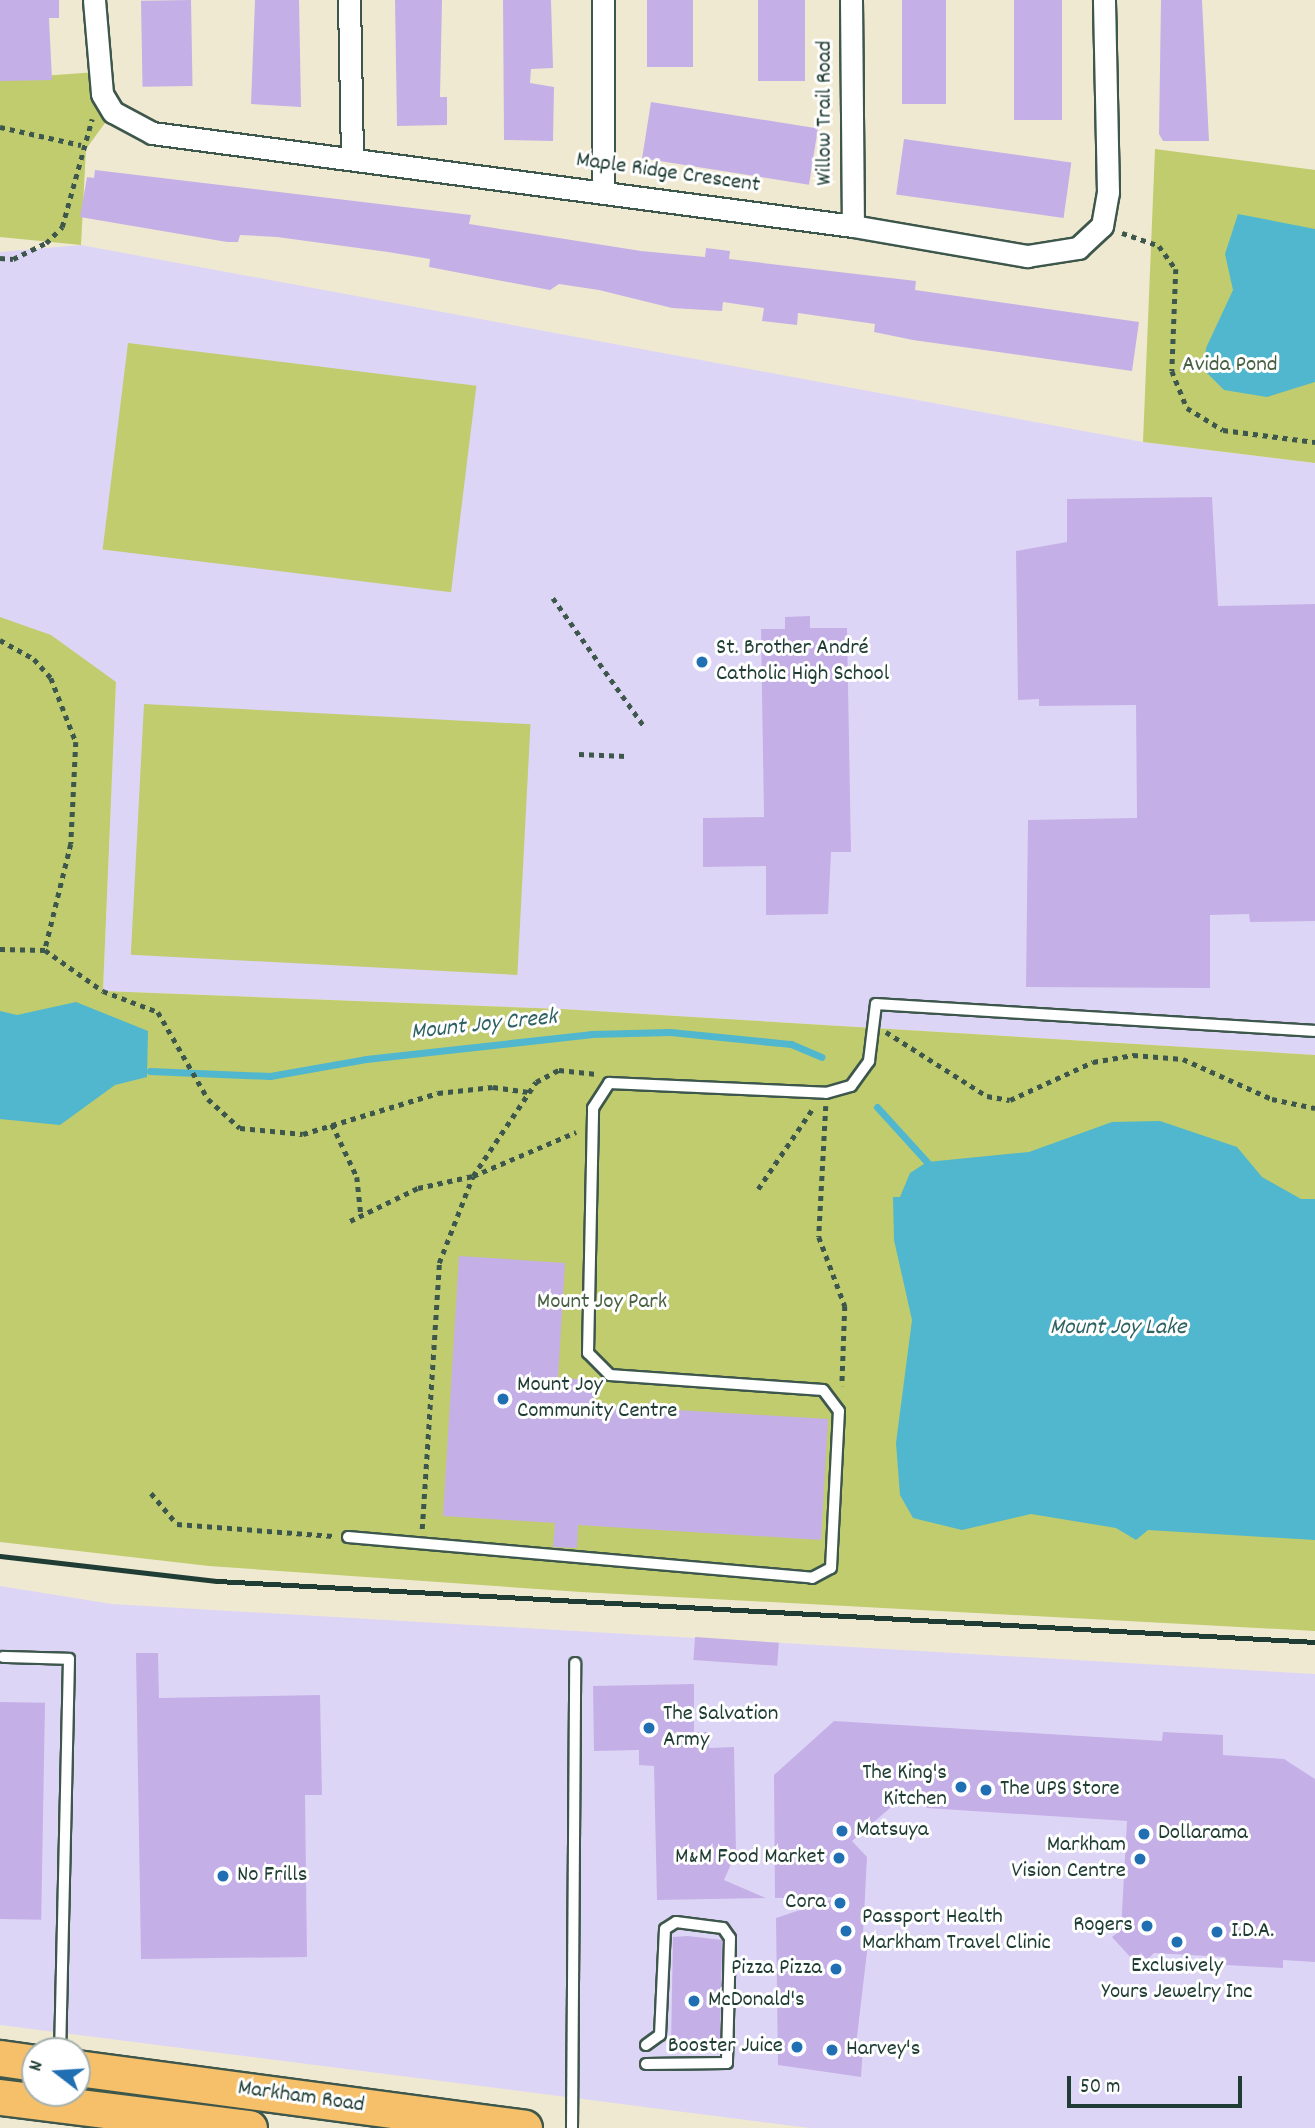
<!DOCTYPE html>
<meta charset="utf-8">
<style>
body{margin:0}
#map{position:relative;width:1315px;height:2128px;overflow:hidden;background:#f0e9d1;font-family:Dekko,sans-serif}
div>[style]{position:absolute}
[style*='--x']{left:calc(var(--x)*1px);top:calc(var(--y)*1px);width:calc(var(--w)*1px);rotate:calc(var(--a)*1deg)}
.built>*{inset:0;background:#ddd5f6}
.green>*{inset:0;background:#c0cc6e;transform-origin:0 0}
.water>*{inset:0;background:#50b7ce}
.stream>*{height:7px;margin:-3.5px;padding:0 3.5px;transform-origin:3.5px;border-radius:3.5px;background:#50b7ce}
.building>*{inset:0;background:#c5afe7;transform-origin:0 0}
.path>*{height:4.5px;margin-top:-2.25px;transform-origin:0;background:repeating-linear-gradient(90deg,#3e574c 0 5px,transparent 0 10px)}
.roads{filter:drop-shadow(2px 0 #3e574c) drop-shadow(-2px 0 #3e574c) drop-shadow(0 2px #3e574c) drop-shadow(0 -2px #3e574c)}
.service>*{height:10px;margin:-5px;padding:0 5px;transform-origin:5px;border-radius:5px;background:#fff}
.minor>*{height:21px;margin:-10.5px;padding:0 10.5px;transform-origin:10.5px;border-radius:10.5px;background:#fff}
.primary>*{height:35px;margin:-17.5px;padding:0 17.5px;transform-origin:17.5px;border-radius:17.5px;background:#f6c06b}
.rail>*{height:5px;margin:-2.5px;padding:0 2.5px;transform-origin:2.5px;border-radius:2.5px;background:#1f3d34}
.dots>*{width:19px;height:19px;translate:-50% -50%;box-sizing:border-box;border:4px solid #fff;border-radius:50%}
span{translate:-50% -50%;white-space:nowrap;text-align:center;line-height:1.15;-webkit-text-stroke:6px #fff;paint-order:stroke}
.street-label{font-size:23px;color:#1f3d34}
.park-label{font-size:23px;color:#476142}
.poi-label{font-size:23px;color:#1f3d34}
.left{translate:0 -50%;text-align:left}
.right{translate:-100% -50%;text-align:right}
.water-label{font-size:24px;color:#2e6262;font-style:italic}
.north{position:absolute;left:21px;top:2037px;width:70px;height:70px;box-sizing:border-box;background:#fff;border:2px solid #a5b1ae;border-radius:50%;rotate:287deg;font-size:19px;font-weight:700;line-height:28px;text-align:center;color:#1f3d34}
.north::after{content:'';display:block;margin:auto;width:24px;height:32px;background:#1f6fb2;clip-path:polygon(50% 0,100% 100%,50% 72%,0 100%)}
.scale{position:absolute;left:1067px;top:2076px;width:175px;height:32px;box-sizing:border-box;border:4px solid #1f3d34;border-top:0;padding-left:9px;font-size:21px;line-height:24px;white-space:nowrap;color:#1f3d34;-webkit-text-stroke:5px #fff;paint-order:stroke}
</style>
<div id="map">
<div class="built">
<div style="clip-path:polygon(81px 245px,1143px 442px,1315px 463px,1315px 1055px,562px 1009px,103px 991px,116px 682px,0 618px,0 252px)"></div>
<div style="clip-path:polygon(0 1586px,112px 1604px,1315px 1674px,1315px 2128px,810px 2128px,0 2025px)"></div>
</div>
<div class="green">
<div style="clip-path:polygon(97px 72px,113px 112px,86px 149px,81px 245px,0 237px,0 79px)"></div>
<div style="clip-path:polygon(1155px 149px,1315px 170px,1315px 463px,1143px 442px)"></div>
<div style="left:128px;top:343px;width:351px;height:208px;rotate:7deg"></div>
<div style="clip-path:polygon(0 617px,51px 635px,116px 682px,103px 991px,562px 1009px,1315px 1055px,1315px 1631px,581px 1592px,209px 1566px,0 1542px)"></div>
<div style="left:144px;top:704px;width:387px;height:251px;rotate:3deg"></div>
</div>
<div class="water">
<div style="clip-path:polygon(1238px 214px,1315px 229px,1315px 382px,1267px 397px,1224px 390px,1204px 370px,1206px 348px,1233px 290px,1225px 254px)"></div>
<div style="clip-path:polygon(76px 1002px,148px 1031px,147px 1077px,115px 1085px,60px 1125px,0 1119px,0 1011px,17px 1015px)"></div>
<div style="clip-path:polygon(1160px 1121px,1237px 1147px,1262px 1177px,1301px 1199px,1315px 1199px,1315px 1540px,1148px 1530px,1136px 1540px,1116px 1528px,1031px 1514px,962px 1530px,913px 1518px,900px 1495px,896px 1443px,912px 1320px,894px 1240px,893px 1197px,900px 1197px,910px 1173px,927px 1162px,1029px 1152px,1112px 1122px)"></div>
</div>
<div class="stream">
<div style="--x:150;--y:1071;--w:120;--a:2.4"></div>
<div style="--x:270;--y:1076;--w:97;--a:-10"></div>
<div style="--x:366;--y:1059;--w:226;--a:-6.3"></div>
<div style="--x:591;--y:1034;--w:79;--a:-1.5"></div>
<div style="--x:670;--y:1032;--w:122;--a:5.7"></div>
<div style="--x:791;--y:1044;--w:33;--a:23"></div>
<div style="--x:877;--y:1107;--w:74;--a:47.7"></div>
</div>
<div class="building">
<div style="clip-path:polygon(0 0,59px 0,59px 18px,49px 18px,52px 80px,0 81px)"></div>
<div style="left:191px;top:0;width:86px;height:50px;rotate:89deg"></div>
<div style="clip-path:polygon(255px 0,299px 0,301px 107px,251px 104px)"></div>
<div style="clip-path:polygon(395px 0,442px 0,440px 97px,447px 97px,447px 125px,397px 126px)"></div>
<div style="clip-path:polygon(503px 0,551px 0,553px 68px,531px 69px,530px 83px,554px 87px,553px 141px,504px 140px)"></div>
<div style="left:647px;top:0;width:46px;height:67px"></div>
<div style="left:758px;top:0;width:47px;height:81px"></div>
<div style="left:902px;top:0;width:44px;height:104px"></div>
<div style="left:1014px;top:0;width:48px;height:120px"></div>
<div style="clip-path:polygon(1161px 0,1202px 0,1209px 141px,1163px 141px,1159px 134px)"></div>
<div style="left:651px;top:102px;width:169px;height:57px;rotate:9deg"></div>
<div style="left:904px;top:139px;width:169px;height:56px;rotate:8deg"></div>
<div style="clip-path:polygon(95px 170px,471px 215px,469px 224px,641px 251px,705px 257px,706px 248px,730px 251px,729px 259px,916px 281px,915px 290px,1139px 322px,1132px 371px,913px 340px,874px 332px,875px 324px,798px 313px,797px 325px,762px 321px,764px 308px,723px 302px,722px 311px,672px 308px,599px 290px,559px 284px,550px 290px,429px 267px,430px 259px,388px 252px,277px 237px,240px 235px,238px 242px,227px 242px,80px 217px,87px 177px,94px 178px)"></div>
<div style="clip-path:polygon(1212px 497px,1218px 606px,1315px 604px,1315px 921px,1250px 922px,1249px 914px,1210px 915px,1210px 988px,1026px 987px,1028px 820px,1137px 818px,1136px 705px,1039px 706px,1039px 699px,1018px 700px,1016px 551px,1067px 542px,1067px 499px)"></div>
<div style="clip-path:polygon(810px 616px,810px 628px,847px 628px,851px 852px,831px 852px,828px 914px,766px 915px,766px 866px,703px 867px,703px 818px,764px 817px,761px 629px,785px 629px,785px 617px)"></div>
<div style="clip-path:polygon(459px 1256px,565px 1263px,558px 1378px,594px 1380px,593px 1405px,828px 1419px,821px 1540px,578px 1525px,577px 1548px,553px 1547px,555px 1523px,443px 1516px)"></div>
<div style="left:695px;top:1637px;width:84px;height:23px;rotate:4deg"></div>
<div style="clip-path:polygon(136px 1653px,158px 1653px,159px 1698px,320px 1695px,322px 1795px,305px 1795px,307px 1957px,141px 1959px)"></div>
<div style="clip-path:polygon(694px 1684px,694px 1732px,709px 1732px,709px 1748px,734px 1747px,736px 1853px,724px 1880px,766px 1898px,657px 1900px,654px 1766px,639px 1765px,639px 1750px,594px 1751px,593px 1686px)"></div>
<div style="left:0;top:1702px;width:45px;height:217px;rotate:1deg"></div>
<div style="clip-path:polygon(834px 1721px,1162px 1741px,1163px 1732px,1223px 1735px,1223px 1755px,1284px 1759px,1315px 1779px,1315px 1962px,1283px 1960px,1283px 1968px,1226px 1965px,1225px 1957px,1154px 1953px,1147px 1960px,1141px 1953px,1133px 1960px,1112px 1937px,1121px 1930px,1127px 1821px,927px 1808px,912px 1789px,852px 1841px,867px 1857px,863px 1934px,869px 1935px,856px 2045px,863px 2046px,861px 2077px,778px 2065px,776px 1918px,839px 1897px,775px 1898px,774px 1775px)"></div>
<div style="clip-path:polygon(688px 1936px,722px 1940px,720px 2046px,671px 2046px,673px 1937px)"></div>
</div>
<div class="path">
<div style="--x:0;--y:127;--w:83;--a:12.5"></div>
<div style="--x:1122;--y:233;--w:39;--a:19"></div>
<div style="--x:1159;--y:246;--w:29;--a:54"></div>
<div style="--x:1176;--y:269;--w:102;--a:92.2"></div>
<div style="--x:1172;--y:371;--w:40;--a:68"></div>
<div style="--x:1187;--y:408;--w:42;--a:31.4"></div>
<div style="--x:1223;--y:430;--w:93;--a:7.4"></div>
<div style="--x:0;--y:258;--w:13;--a:4"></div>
<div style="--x:13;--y:259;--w:37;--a:-26"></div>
<div style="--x:46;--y:243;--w:23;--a:-45"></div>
<div style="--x:62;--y:227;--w:112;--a:-74.5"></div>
<div style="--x:553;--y:598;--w:157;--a:54.6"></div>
<div style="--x:0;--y:640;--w:39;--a:29"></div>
<div style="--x:34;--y:659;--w:25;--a:48"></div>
<div style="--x:51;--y:678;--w:69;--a:68.7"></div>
<div style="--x:76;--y:742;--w:102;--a:92.8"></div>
<div style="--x:71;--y:844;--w:109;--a:103.8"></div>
<div style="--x:579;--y:754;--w:47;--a:2.4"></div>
<div style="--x:0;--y:949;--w:45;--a:1.3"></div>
<div style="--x:45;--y:950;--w:71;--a:35.3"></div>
<div style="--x:103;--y:991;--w:59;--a:20.9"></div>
<div style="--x:158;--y:1012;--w:100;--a:60.1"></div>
<div style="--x:208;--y:1099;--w:43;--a:42.2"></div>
<div style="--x:240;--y:1128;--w:63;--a:5.4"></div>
<div style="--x:303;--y:1134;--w:141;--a:-16.9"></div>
<div style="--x:438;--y:1093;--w:55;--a:-6.2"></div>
<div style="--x:493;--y:1087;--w:36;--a:8"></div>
<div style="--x:886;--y:1032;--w:120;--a:32.4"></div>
<div style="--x:987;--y:1096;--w:23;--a:10"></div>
<div style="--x:1010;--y:1100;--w:91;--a:-24.6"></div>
<div style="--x:1093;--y:1062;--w:41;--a:-9.9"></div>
<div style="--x:1133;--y:1055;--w:50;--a:4.6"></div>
<div style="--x:1183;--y:1059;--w:98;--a:24.2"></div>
<div style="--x:1272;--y:1099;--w:44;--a:11.8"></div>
<div style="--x:826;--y:1106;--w:131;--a:93.1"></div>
<div style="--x:819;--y:1237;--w:74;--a:69.4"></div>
<div style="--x:845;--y:1306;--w:80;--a:92.1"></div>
<div style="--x:332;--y:1124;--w:59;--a:64.7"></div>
<div style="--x:357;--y:1177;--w:39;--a:84"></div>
<div style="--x:758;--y:1189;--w:98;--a:-55.8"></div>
<div style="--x:350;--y:1221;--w:76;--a:-25.9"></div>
<div style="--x:418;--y:1188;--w:56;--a:-12.3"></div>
<div style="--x:473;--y:1176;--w:112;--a:-23.1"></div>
<div style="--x:151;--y:1493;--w:40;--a:50"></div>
<div style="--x:177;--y:1524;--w:157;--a:4.4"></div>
<div style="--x:422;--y:1529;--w:267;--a:-86.3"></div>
<div style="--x:439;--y:1263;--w:93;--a:-68.7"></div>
<div style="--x:473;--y:1176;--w:113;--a:-56.2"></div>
<div style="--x:536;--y:1082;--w:26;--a:-28"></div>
<div style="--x:559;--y:1070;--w:38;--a:6"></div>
</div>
<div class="roads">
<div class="service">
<div style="--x:348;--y:1537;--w:466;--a:5"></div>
<div style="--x:812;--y:1578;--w:21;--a:-28"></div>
<div style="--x:831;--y:1568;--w:157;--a:-87.1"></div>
<div style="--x:839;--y:1411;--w:26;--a:-127"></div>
<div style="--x:823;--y:1390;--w:214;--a:-176"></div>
<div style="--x:610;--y:1375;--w:31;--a:-135"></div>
<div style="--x:588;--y:1353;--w:245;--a:-88.8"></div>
<div style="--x:593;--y:1108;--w:30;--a:-57"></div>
<div style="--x:609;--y:1083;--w:217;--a:2.6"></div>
<div style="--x:826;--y:1093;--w:26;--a:-16"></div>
<div style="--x:851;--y:1086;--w:31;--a:-54"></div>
<div style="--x:869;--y:1061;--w:57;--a:-83"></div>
<div style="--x:876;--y:1004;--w:440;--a:3.5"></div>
<div style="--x:3;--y:1657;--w:66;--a:1.7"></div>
<div style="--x:69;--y:1659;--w:392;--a:91.3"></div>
<div style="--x:646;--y:2045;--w:17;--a:-36"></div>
<div style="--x:660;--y:2035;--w:106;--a:-87.3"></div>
<div style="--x:665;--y:1929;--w:13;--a:-32"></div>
<div style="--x:676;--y:1922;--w:47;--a:7.3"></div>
<div style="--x:723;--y:1928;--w:12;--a:55"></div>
<div style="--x:730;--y:1938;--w:125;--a:91.4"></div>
<div style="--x:727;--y:2063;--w:81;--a:179.3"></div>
<div style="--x:572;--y:2128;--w:465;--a:-89.6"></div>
</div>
<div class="minor">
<div style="--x:94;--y:0;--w:94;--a:85.1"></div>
<div style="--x:102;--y:94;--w:21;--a:59"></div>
<div style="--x:113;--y:112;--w:44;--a:28.3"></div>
<div style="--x:152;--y:133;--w:707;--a:7.56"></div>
<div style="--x:853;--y:226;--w:177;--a:9.8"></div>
<div style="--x:1027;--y:256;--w:52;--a:-8.9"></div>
<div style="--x:1078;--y:248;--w:33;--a:-43"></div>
<div style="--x:1102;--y:226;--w:35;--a:-80"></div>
<div style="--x:1108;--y:192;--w:192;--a:-91.2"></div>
<div style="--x:349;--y:0;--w:159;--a:88.9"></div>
<div style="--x:851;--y:0;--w:226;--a:89.5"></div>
<div style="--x:603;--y:191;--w:191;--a:-90"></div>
</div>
<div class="primary">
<div style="--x:0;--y:2058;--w:35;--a:8"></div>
<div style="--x:77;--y:2068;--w:451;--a:7.6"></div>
<div style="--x:0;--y:2097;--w:251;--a:7.1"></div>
</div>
</div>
<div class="rail">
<div style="--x:0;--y:1556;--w:218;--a:6.6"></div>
<div style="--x:217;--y:1581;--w:1100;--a:3.18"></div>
</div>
<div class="dots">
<div style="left:702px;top:662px;background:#1f6fb2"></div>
<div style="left:503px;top:1399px;background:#1f6fb2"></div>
<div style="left:649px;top:1728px;background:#1f6fb2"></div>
<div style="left:961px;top:1787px;background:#1f6fb2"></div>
<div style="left:986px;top:1790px;background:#1f6fb2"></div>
<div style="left:842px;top:1831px;background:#1f6fb2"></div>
<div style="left:1144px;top:1834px;background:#1f6fb2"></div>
<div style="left:839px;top:1858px;background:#1f6fb2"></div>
<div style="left:1140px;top:1859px;background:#1f6fb2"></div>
<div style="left:223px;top:1876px;background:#1f6fb2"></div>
<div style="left:840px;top:1903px;background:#1f6fb2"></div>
<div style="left:1147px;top:1926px;background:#1f6fb2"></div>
<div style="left:846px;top:1931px;background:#1f6fb2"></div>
<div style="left:1217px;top:1932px;background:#1f6fb2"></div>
<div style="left:1177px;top:1942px;background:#1f6fb2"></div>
<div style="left:836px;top:1969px;background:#1f6fb2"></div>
<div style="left:694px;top:2001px;background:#1f6fb2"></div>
<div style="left:797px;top:2047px;background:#1f6fb2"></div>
<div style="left:832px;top:2050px;background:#1f6fb2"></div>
</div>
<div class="street-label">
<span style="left:826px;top:113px;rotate:-90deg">Willow Trail Road</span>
<span style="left:668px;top:174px;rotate:8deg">Maple Ridge Crescent</span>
<span style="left:301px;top:2098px;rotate:8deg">Markham Road</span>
</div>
<div class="park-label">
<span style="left:1230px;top:366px">Avida Pond</span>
<span style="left:602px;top:1303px">Mount Joy Park</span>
</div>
<div class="poi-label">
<span class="left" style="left:716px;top:662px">St. Brother André<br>Catholic High School</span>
<span class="left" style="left:517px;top:1399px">Mount Joy<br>Community Centre</span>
<span class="left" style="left:663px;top:1728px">The Salvation<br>Army</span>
<span class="right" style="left:947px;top:1787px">The King's<br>Kitchen</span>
<span class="left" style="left:1000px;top:1790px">The UPS Store</span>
<span class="left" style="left:856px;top:1831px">Matsuya</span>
<span class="left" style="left:1158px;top:1834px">Dollarama</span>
<span class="right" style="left:1126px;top:1859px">Markham<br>Vision Centre</span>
<span class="right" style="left:825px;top:1858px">M&amp;M Food Market</span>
<span class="left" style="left:237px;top:1876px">No Frills</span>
<span class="right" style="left:826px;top:1903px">Cora</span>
<span class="left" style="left:862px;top:1931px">Passport Health<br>Markham Travel Clinic</span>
<span class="right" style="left:1133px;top:1926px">Rogers</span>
<span class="left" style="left:1231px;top:1932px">I.D.A.</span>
<span style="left:1177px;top:1980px">Exclusively<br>Yours Jewelry Inc</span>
<span class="right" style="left:822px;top:1969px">Pizza Pizza</span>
<span class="left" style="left:708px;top:2001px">McDonald's</span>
<span class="right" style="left:783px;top:2047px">Booster Juice</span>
<span class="left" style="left:846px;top:2050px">Harvey's</span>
</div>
<div class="water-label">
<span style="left:484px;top:1026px;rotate:-6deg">Mount Joy Creek</span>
<span style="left:1118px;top:1329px">Mount Joy Lake</span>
</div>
<div class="north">N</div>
<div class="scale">50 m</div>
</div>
